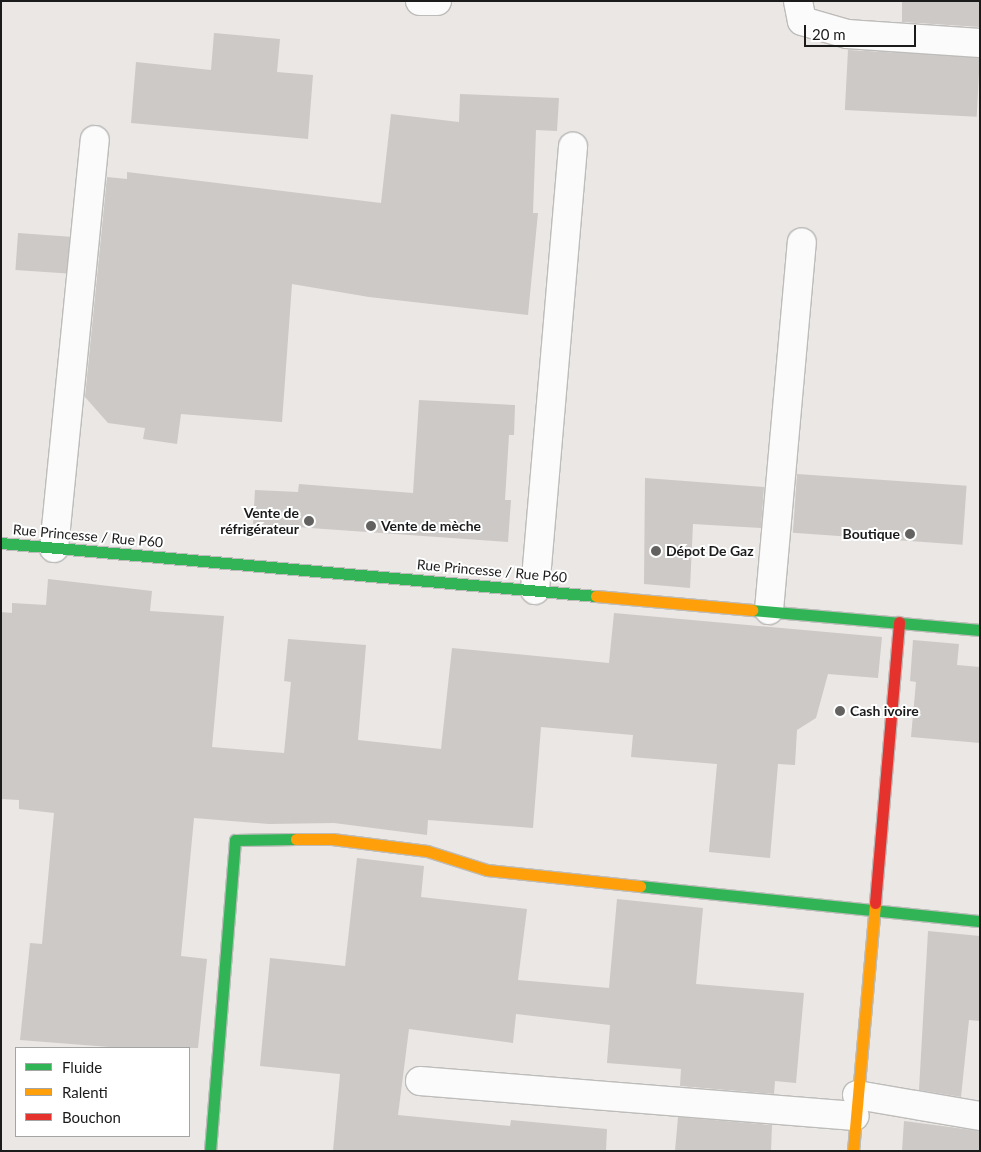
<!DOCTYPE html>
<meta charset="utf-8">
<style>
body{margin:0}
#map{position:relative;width:981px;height:1152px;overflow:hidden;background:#eae7e4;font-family:Lato,sans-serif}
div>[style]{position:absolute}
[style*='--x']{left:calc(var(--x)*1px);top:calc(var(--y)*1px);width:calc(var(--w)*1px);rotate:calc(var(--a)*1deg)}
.building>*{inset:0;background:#ccc9c7;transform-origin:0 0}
.roads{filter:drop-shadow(1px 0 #bdbcba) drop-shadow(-1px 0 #bdbcba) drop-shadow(0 1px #bdbcba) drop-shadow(0 -1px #bdbcba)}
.street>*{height:28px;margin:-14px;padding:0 14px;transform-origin:14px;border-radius:14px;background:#fcfbfb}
.fast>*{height:11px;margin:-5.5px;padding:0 5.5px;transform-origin:5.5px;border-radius:5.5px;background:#30b455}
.slow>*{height:11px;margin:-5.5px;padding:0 5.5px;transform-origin:5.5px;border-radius:5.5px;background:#ff9f0a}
.jam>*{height:11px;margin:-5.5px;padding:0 5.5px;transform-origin:5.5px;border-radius:5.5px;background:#e5322d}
.dots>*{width:14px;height:14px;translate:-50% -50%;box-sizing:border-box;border:2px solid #fff;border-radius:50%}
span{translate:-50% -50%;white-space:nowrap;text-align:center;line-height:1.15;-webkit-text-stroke:4px #fff;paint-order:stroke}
.poi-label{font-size:14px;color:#1b1b1b;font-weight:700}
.right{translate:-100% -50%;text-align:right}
.left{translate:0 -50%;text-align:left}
.street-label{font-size:14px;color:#1b1b1b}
.frame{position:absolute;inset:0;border:2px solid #1b1b1b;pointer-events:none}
.legend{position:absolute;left:15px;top:1047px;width:175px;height:90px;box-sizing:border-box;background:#fff;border:1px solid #a4a4a4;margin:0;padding:6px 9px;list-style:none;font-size:15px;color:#1b1b1b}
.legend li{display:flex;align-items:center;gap:10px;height:25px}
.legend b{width:25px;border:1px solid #a4a4a4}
.scale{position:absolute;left:804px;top:25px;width:112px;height:22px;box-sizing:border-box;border:2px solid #1b1b1b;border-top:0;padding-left:6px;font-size:15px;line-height:18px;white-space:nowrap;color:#1b1b1b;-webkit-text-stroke:4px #fff;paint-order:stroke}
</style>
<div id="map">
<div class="building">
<div style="clip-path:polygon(902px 1px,980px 1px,980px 27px,902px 22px)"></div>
<div style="clip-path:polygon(214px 33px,280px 39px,277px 72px,313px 75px,308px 139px,131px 123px,136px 62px,211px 70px)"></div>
<div style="left:848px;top:50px;width:132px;height:60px;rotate:3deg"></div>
<div style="clip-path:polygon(460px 94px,559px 98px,557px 131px,536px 130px,533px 213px,538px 213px,528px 315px,369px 297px,292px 284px,282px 422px,181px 414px,177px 444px,143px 439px,145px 428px,108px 423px,85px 397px,107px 177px,127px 179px,127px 172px,381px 203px,391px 114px,459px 122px)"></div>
<div style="left:18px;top:233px;width:52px;height:37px;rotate:4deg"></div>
<div style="clip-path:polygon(419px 400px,515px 405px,514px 435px,509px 435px,505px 500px,511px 500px,508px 542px,253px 524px,255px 490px,298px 492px,299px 484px,413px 493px)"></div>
<div style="left:797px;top:474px;width:170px;height:59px;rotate:4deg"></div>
<div style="clip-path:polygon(645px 478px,764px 487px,761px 528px,693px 524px,690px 588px,644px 584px)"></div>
<div style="clip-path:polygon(48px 579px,152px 591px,150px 611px,224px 616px,212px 747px,284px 753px,291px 682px,284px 681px,288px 639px,366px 645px,358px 740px,441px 749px,452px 648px,609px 663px,614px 613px,882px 637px,878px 678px,828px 674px,816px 718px,797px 730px,795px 765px,778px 764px,770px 858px,709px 852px,717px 764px,631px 757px,633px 735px,541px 727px,533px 828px,428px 820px,427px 835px,334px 823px,269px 824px,194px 818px,181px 956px,207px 959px,198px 1048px,122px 1048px,20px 1040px,30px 943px,42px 944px,54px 813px,19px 809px,19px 800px,1px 799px,1px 612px,12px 613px,12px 603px,46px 605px)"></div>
<div style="clip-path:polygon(913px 640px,959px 644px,957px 665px,980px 667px,980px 743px,911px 737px,916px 682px,910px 681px)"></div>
<div style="clip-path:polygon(357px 858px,424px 866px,421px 897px,527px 909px,518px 980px,609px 988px,617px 899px,703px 908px,696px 984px,804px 993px,796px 1083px,775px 1081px,774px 1094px,680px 1086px,681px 1069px,607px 1063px,610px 1025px,516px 1014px,513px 1043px,409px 1029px,398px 1115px,510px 1126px,511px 1120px,607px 1129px,606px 1151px,333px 1151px,340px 1074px,260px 1066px,270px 958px,345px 966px)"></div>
<div style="clip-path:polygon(928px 931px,980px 936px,980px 1021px,969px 1020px,961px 1097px,919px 1090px)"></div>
<div style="clip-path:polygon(678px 1117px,772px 1125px,771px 1151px,675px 1151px)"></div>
<div style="clip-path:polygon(904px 1121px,980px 1131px,980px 1151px,902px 1151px)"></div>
</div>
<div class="roads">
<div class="street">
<div style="--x:420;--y:1;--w:17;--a:0"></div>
<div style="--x:798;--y:1;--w:20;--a:79"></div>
<div style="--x:802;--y:21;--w:47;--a:16.1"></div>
<div style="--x:847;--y:34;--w:133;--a:3.9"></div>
<div style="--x:54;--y:548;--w:410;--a:-84.3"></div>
<div style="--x:535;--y:590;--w:445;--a:-85.1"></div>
<div style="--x:769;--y:610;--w:369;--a:-84.9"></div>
<div style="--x:420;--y:1081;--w:436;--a:4.6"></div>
<div style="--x:857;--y:1095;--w:125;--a:9.7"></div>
</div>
<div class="fast">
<div style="--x:1;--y:543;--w:597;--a:5.09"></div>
<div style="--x:752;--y:610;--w:229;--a:5"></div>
<div style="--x:640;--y:886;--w:342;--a:5.9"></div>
<div style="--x:210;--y:1151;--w:312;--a:-85.4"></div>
<div style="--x:235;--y:840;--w:61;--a:-0.9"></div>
</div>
<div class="slow">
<div style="--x:596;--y:596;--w:157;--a:5.1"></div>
<div style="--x:296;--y:839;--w:36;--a:0"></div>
<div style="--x:332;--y:839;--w:96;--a:7.2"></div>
<div style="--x:427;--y:851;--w:63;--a:17.6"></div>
<div style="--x:487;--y:870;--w:154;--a:6"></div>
<div style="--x:853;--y:1151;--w:249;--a:-84.9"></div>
</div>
<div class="jam">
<div style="--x:875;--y:903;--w:282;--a:-85.1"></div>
</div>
</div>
<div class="dots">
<div style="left:309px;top:521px;background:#636261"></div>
<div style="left:371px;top:526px;background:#636261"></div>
<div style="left:910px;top:534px;background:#636261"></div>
<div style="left:656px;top:551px;background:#636261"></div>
<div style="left:840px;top:711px;background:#636261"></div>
</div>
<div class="poi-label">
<span class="right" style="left:299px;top:521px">Vente de<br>réfrigérateur</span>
<span class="left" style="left:381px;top:526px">Vente de mèche</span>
<span class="right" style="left:900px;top:534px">Boutique</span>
<span class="left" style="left:666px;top:551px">Dépot De Gaz</span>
<span class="left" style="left:850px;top:711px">Cash ivoire</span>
</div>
<div class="street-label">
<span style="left:88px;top:536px;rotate:5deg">Rue Princesse / Rue P60</span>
<span style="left:492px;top:571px;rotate:5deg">Rue Princesse / Rue P60</span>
</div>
<div class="frame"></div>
<ul class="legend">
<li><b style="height:6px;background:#30b455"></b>Fluide</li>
<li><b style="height:6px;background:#ff9f0a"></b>Ralenti</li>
<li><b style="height:6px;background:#e5322d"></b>Bouchon</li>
</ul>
<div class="scale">20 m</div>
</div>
